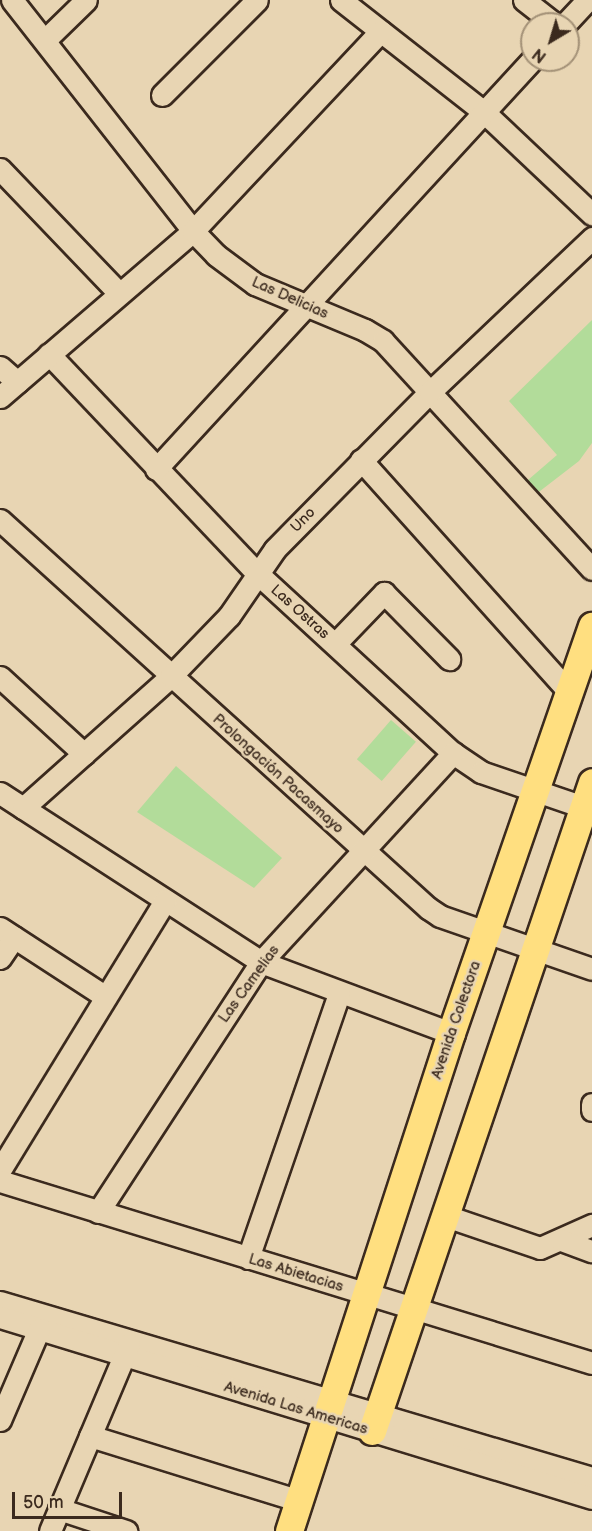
<!DOCTYPE html>
<meta charset="utf-8">
<style>
body{margin:0}
#map{position:relative;width:592px;height:1531px;overflow:hidden;background:#e8d5b3;font-family:"Balsamiq Sans",sans-serif}
div>[style]{position:absolute}
[style*='--x']{left:calc(var(--x)*1px);top:calc(var(--y)*1px);width:calc(var(--w)*1px);rotate:calc(var(--a)*1deg)}
.green>*{inset:0;background:#b2dc9a;transform-origin:0 0}
.roads{filter:drop-shadow(2px 0 #3b2a1e) drop-shadow(-2px 0 #3b2a1e) drop-shadow(0 2px #3b2a1e) drop-shadow(0 -2px #3b2a1e)}
.minor>*{height:21px;margin:-10.5px;padding:0 10.5px;transform-origin:10.5px;border-radius:10.5px;background:#e8d5b3}
.major>*{height:27px;margin:-13.5px;padding:0 13.5px;transform-origin:13.5px;border-radius:13.5px;background:#ffdf80}
span{translate:-50% -50%;white-space:nowrap;text-align:center;line-height:1.15;-webkit-text-stroke:5px #e8d5b3;paint-order:stroke}
.street-label{font-size:15px;color:#3b2a1e}
.north{position:absolute;left:520px;top:12px;width:60px;height:60px;box-sizing:border-box;background:#e8d5b3;border:2px solid #a39177;border-radius:50%;rotate:218deg;font-size:16px;font-weight:700;line-height:24px;text-align:center;color:#3b2a1e}
.north::after{content:'';display:block;margin:auto;width:21px;height:27px;background:#3b2a1e;clip-path:polygon(50% 0,100% 100%,50% 72%,0 100%)}
.scale{position:absolute;left:12px;top:1492px;width:110px;height:27px;box-sizing:border-box;border:3px solid #3b2a1e;border-top:0;padding-left:8px;font-size:18px;line-height:21px;white-space:nowrap;color:#3b2a1e;-webkit-text-stroke:4px #e8d5b3;paint-order:stroke}
</style>
<div id="map">
<div class="green">
<div style="clip-path:polygon(592px 320px,592px 443px,579px 461px,531px 498px,521px 486px,557px 455px,509px 401px)"></div>
<div style="left:391px;top:720px;width:33px;height:52px;rotate:41deg"></div>
<div style="clip-path:polygon(176px 766px,282px 858px,254px 888px,137px 812px)"></div>
</div>
<div class="roads">
<div class="minor">
<div style="--x:12;--y:0;--w:293;--a:51.9"></div>
<div style="--x:193;--y:231;--w:33;--a:46"></div>
<div style="--x:216;--y:255;--w:49;--a:36.6"></div>
<div style="--x:255;--y:284;--w:119;--a:22.7"></div>
<div style="--x:365;--y:330;--w:21;--a:31"></div>
<div style="--x:383;--y:341;--w:309;--a:47.5"></div>
<div style="--x:341;--y:0;--w:182;--a:38.1"></div>
<div style="--x:484;--y:112;--w:149;--a:43.4"></div>
<div style="--x:524;--y:0;--w:39;--a:38"></div>
<div style="--x:565;--y:24;--w:33;--a:-47"></div>
<div style="--x:45;--y:40;--w:57;--a:-44.3"></div>
<div style="--x:162;--y:95;--w:134;--a:-45"></div>
<div style="--x:0;--y:169;--w:172;--a:46.2"></div>
<div style="--x:49;--y:354;--w:303;--a:46.5"></div>
<div style="--x:258;--y:574;--w:265;--a:42.6"></div>
<div style="--x:453;--y:753;--w:34;--a:34"></div>
<div style="--x:481;--y:772;--w:117;--a:18.9"></div>
<div style="--x:0;--y:367;--w:23;--a:41"></div>
<div style="--x:0;--y:397;--w:255;--a:-40.7"></div>
<div style="--x:193;--y:231;--w:274;--a:-46.8"></div>
<div style="--x:361;--y:460;--w:313;--a:48.1"></div>
<div style="--x:156;--y:469;--w:556;--a:-47.41"></div>
<div style="--x:0;--y:520;--w:578;--a:42.19"></div>
<div style="--x:428;--y:908;--w:14;--a:34"></div>
<div style="--x:440;--y:916;--w:161;--a:19.2"></div>
<div style="--x:335;--y:644;--w:71;--a:-46.1"></div>
<div style="--x:384;--y:593;--w:93;--a:45.4"></div>
<div style="--x:0;--y:677;--w:114;--a:42.5"></div>
<div style="--x:0;--y:793;--w:311;--a:32.9"></div>
<div style="--x:261;--y:962;--w:203;--a:20.5"></div>
<div style="--x:23;--y:808;--w:198;--a:-41.7"></div>
<div style="--x:171;--y:676;--w:83;--a:-46"></div>
<div style="--x:229;--y:616;--w:81;--a:-55.5"></div>
<div style="--x:275;--y:549;--w:221;--a:-45.4"></div>
<div style="--x:430;--y:392;--w:224;--a:-43.5"></div>
<div style="--x:0;--y:928;--w:126;--a:33.1"></div>
<div style="--x:0;--y:958;--w:25;--a:-56"></div>
<div style="--x:592;--y:1104;--w:6;--a:90"></div>
<div style="--x:0;--y:1170;--w:316;--a:-58.5"></div>
<div style="--x:0;--y:1181;--w:619;--a:17.09"></div>
<div style="--x:98;--y:1212;--w:298;--a:-56.9"></div>
<div style="--x:261;--y:962;--w:284;--a:-47.4"></div>
<div style="--x:446;--y:1216;--w:99;--a:18.8"></div>
<div style="--x:540;--y:1248;--w:57;--a:-23.9"></div>
<div style="--x:561;--y:1240;--w:33;--a:20"></div>
<div style="--x:248;--y:1258;--w:280;--a:-71"></div>
<div style="--x:0;--y:1302;--w:618;--a:16.56"></div>
<div style="--x:0;--y:1317;--w:619;--a:17"></div>
<div style="--x:0;--y:1420;--w:99;--a:-66.8"></div>
<div style="--x:90;--y:1436;--w:220;--a:17.2"></div>
<div style="--x:59;--y:1509;--w:71;--a:18.2"></div>
<div style="--x:50;--y:1531;--w:203;--a:-67.1"></div>
</div>
<div class="major">
<div style="--x:372;--y:1431;--w:685;--a:-71.27"></div>
<div style="--x:289;--y:1531;--w:524;--a:-71.98"></div>
<div style="--x:451;--y:1033;--w:431;--a:-70.9"></div>
</div>
</div>
<div class="street-label">
<span style="left:290px;top:298px;rotate:24deg">Las Delicias</span>
<span style="left:303px;top:520px;rotate:-46deg">Uno</span>
<span style="left:300px;top:612px;rotate:42deg">Las Ostras</span>
<span style="left:278px;top:774px;rotate:42deg">Prolongación Pacasmayo</span>
<span style="left:249px;top:984px;rotate:-54deg">Las Camelias</span>
<span style="left:456px;top:1020px;rotate:-71deg">Avenida Colectora</span>
<span style="left:296px;top:1273px;rotate:17deg">Las Abietacias</span>
<span style="left:296px;top:1408px;rotate:17deg">Avenida Las Americas</span>
</div>
<div class="north">N</div>
<div class="scale">50 m</div>
</div>
